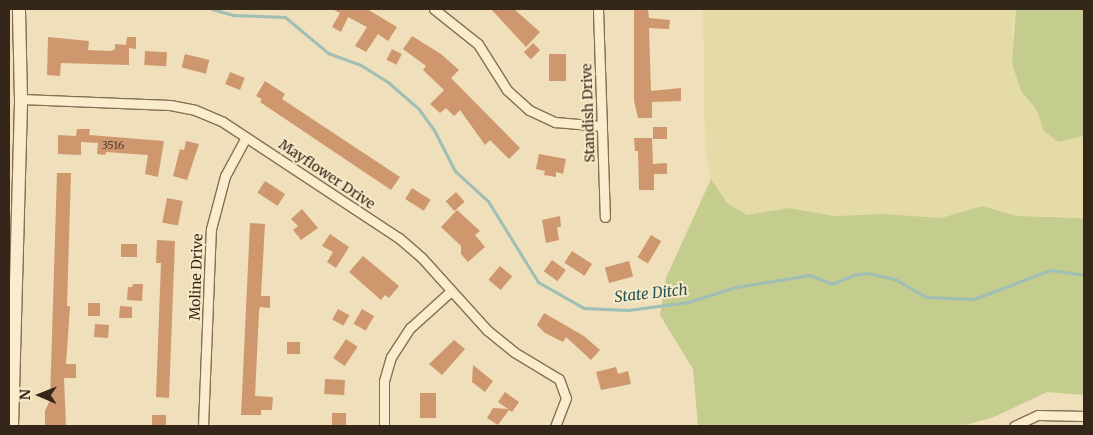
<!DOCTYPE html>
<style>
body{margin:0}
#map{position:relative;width:1093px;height:435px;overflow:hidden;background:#efdfba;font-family:Merriweather,serif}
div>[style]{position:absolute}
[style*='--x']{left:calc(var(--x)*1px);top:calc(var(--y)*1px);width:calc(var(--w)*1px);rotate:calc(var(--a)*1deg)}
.farmland>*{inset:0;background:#e5dba7}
.green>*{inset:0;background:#c5cd8e}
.stream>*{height:3px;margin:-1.5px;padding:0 1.5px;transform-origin:1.5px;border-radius:1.5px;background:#9fbfb6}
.building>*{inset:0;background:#cf976e;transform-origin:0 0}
.roads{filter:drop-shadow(1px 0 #866f54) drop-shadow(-1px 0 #866f54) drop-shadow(0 1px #866f54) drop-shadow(0 -1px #866f54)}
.street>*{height:9px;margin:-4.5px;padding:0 4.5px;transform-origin:4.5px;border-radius:4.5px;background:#faedcd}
.secondary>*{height:12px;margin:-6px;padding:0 6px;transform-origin:6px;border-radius:6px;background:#faedcd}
span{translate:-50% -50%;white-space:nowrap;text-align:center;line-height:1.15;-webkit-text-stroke:4px #f6eac9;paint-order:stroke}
.number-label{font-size:11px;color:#5b432f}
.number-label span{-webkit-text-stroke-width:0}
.street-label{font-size:14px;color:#34271a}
.water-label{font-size:15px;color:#285552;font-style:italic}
.frame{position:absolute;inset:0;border:10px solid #34271a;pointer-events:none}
.north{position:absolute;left:15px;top:370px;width:50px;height:50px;-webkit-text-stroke:4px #f6eac9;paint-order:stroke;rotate:271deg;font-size:14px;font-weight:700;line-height:20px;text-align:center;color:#34271a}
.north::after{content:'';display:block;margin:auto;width:18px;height:22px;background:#34271a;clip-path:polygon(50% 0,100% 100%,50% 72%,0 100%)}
</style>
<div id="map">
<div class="farmland">
<div style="clip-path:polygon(703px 9px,1016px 9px,1012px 29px,1021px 91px,1036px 109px,1044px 131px,1058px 142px,1084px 136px,1084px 217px,1017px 216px,982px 206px,941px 218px,884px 214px,834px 216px,789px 208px,747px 215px,728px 204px,711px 179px,705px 146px)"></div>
</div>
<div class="green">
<div style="clip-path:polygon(1016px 9px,1084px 9px,1084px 136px,1058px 142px,1044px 131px,1036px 109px,1021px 91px,1012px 63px)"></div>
<div style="clip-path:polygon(711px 179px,728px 204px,747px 215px,789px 208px,834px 216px,884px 214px,941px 218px,982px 206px,1017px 216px,1084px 218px,1084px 395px,1047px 392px,994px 417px,962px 426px,698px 426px,693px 369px,660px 315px,666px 278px)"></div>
</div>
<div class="stream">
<div style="--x:212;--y:9;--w:22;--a:16"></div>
<div style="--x:233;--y:15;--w:52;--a:2.2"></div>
<div style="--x:285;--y:17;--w:56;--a:39.9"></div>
<div style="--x:328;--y:53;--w:33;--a:20"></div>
<div style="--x:359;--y:64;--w:36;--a:32"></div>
<div style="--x:389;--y:83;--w:38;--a:41"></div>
<div style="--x:418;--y:108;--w:27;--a:54"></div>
<div style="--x:434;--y:130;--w:46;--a:62.9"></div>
<div style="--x:455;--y:171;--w:45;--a:42.3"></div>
<div style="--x:488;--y:201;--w:95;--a:58.3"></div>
<div style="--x:538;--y:282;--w:53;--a:29.5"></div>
<div style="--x:584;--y:308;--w:44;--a:2.6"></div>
<div style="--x:628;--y:310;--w:61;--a:-7.6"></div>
<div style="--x:688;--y:302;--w:50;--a:-17.4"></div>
<div style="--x:736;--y:287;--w:75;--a:-9.2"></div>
<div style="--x:810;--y:275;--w:24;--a:22"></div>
<div style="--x:832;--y:284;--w:23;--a:-23"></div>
<div style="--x:853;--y:275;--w:15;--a:-8"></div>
<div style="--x:868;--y:273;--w:28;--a:13"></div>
<div style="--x:895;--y:279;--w:36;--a:30"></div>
<div style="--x:926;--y:297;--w:48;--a:2.4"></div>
<div style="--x:974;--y:299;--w:81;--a:-20.9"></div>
<div style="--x:1050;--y:270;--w:34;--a:8"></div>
</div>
<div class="building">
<div style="clip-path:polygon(332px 9px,367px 9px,397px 27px,388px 41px,378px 34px,366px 52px,355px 46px,367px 27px,348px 17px,341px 32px,332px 27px,340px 13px)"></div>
<div style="clip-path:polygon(491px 9px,514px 9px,540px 32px,526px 47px)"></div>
<div style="clip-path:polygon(634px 9px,648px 9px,649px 18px,670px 20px,669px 29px,649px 28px,651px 91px,681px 88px,681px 101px,652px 102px,652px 118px,638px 118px,634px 101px)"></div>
<div style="clip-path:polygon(412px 36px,441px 54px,459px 70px,451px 78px,520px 148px,509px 159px,490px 140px,485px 145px,460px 110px,454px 116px,446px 108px,440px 113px,430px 104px,444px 90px,423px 70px,426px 66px,403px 49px)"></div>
<div style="clip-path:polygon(48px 37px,89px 41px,88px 50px,111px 51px,115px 49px,115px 44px,126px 45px,127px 37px,136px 37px,136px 49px,129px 48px,129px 65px,61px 63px,60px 76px,47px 75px)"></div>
<div style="left:533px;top:43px;width:10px;height:13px;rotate:45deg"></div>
<div style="left:392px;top:49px;width:11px;height:12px;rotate:27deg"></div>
<div style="left:145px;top:51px;width:22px;height:14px;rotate:3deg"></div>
<div style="left:185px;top:54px;width:25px;height:14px;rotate:14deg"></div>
<div style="left:549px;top:54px;width:17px;height:27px"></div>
<div style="left:230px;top:72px;width:16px;height:13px;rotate:22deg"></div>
<div style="clip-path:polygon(265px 81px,285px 94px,282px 99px,400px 177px,391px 190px,260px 102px,262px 99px,256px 96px)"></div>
<div style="left:667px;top:127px;width:12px;height:14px;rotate:90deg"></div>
<div style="clip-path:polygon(77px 129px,90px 129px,89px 135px,164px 141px,158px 177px,145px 174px,148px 155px,106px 152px,105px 155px,97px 154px,98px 143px,81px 142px,81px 155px,58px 154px,58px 135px,76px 136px)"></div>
<div style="clip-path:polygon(634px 138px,652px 138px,653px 164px,667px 163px,667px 174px,654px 174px,654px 190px,639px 190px,638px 151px,635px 151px)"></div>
<div style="clip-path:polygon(186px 141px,199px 144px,187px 180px,173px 176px,180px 149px,184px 150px)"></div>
<div style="clip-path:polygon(539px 154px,566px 159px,563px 174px,556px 172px,556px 177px,544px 175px,545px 171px,536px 169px)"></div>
<div style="clip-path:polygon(57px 173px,71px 173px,67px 306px,70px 306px,66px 364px,76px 364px,76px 378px,64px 378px,66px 426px,45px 426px,45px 411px,50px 400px)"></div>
<div style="left:265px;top:181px;width:24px;height:14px;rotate:33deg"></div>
<div style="left:412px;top:188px;width:22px;height:13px;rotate:32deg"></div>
<div style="left:456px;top:192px;width:13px;height:14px;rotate:48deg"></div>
<div style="left:167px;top:198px;width:16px;height:25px;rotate:11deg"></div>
<div style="clip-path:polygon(302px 209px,318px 228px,301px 240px,293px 230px,298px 226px,291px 219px)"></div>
<div style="clip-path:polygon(457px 210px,480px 231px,475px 235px,485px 247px,468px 262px,461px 254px,461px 246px,441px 227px)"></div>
<div style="clip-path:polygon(560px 216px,561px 227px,557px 227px,559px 240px,546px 243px,542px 220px)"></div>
<div style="clip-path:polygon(250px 223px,265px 224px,261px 296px,270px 296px,270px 308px,260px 307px,259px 312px,255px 396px,273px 397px,272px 410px,261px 410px,261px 415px,241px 415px)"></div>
<div style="clip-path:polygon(330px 234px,349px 247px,336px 268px,327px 262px,333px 252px,322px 246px)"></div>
<div style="left:651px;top:235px;width:12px;height:26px;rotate:31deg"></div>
<div style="clip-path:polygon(157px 240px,175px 241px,169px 398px,156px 397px,161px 263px,156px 263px)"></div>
<div style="left:121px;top:244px;width:16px;height:13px"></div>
<div style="left:572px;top:251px;width:24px;height:14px;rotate:33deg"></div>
<div style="clip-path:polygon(363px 256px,399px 286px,389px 298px,385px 295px,381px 300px,349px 272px)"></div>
<div style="left:552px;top:260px;width:17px;height:14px;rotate:36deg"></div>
<div style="left:629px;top:261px;width:16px;height:25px;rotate:75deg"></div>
<div style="left:500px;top:266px;width:16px;height:18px;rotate:40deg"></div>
<div style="clip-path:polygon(133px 284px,143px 284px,142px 301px,127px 300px,128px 287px,132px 287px)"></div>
<div style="left:88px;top:303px;width:12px;height:13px"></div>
<div style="clip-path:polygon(120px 306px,132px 307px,132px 318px,119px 318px)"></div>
<div style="left:338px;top:309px;width:13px;height:12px;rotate:29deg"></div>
<div style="left:362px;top:309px;width:14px;height:17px;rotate:30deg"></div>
<div style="clip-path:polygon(544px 313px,584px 336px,600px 350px,591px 360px,566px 337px,563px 342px,545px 333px,537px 325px)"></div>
<div style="left:95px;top:324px;width:14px;height:13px;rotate:4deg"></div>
<div style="left:346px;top:339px;width:14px;height:23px;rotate:34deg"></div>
<div style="clip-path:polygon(454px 340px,465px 349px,442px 375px,429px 364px)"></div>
<div style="left:287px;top:342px;width:13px;height:12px"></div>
<div style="clip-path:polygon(473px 365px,493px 381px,485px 392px,472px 382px)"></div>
<div style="clip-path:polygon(616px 367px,618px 374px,628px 371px,631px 384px,601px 390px,596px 372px)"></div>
<div style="left:325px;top:379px;width:20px;height:15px;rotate:3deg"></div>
<div style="clip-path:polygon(505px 392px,519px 402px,512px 412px,509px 410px,498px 425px,487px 418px,493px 408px,508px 409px,498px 402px)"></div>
<div style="left:436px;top:393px;width:25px;height:16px;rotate:90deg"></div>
<div style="left:332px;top:413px;width:14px;height:13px"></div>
<div style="left:152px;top:415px;width:14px;height:11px"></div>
</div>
<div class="roads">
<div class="street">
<div style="--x:434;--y:9;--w:56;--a:38.5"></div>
<div style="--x:478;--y:44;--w:54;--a:57.8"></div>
<div style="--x:507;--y:90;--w:30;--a:42"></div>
<div style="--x:529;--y:110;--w:29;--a:25"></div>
<div style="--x:555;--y:122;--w:47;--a:4.9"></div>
<div style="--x:598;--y:9;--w:208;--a:88.1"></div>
<div style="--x:21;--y:99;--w:149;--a:2.3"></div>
<div style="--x:170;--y:105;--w:25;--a:11"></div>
<div style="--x:195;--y:110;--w:30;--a:23"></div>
<div style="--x:223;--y:122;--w:211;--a:33.4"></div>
<div style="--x:399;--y:238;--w:30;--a:41"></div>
<div style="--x:422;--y:258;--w:97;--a:47.9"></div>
<div style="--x:487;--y:330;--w:35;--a:39"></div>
<div style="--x:514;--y:352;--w:52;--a:31"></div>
<div style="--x:559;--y:379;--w:20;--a:70"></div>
<div style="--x:566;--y:398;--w:30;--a:111"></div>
<div style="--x:203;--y:426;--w:197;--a:-87.7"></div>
<div style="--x:211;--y:229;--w:55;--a:-75.2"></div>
<div style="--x:225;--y:176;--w:44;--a:-61.7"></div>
<div style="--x:384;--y:426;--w:45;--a:-90"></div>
<div style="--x:384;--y:381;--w:25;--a:-74"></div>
<div style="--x:391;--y:357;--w:35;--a:-57"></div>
<div style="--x:410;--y:328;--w:55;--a:-42.1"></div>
<div style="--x:1014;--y:426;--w:26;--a:-25"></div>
<div style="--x:1038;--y:415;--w:46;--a:1.2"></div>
</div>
<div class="secondary">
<div style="--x:12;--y:426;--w:327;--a:-88.4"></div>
<div style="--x:21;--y:99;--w:90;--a:-91.3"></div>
</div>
</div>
<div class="number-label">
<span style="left:113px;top:145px">3516</span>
</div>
<div class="street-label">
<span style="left:588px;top:113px;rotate:-92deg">Standish Drive</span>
<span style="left:327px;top:174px;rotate:34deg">Mayflower Drive</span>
<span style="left:196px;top:277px;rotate:-88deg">Moline Drive</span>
</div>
<div class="water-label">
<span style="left:651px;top:293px;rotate:-6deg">State Ditch</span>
</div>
<div class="frame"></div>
<div class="north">N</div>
</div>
